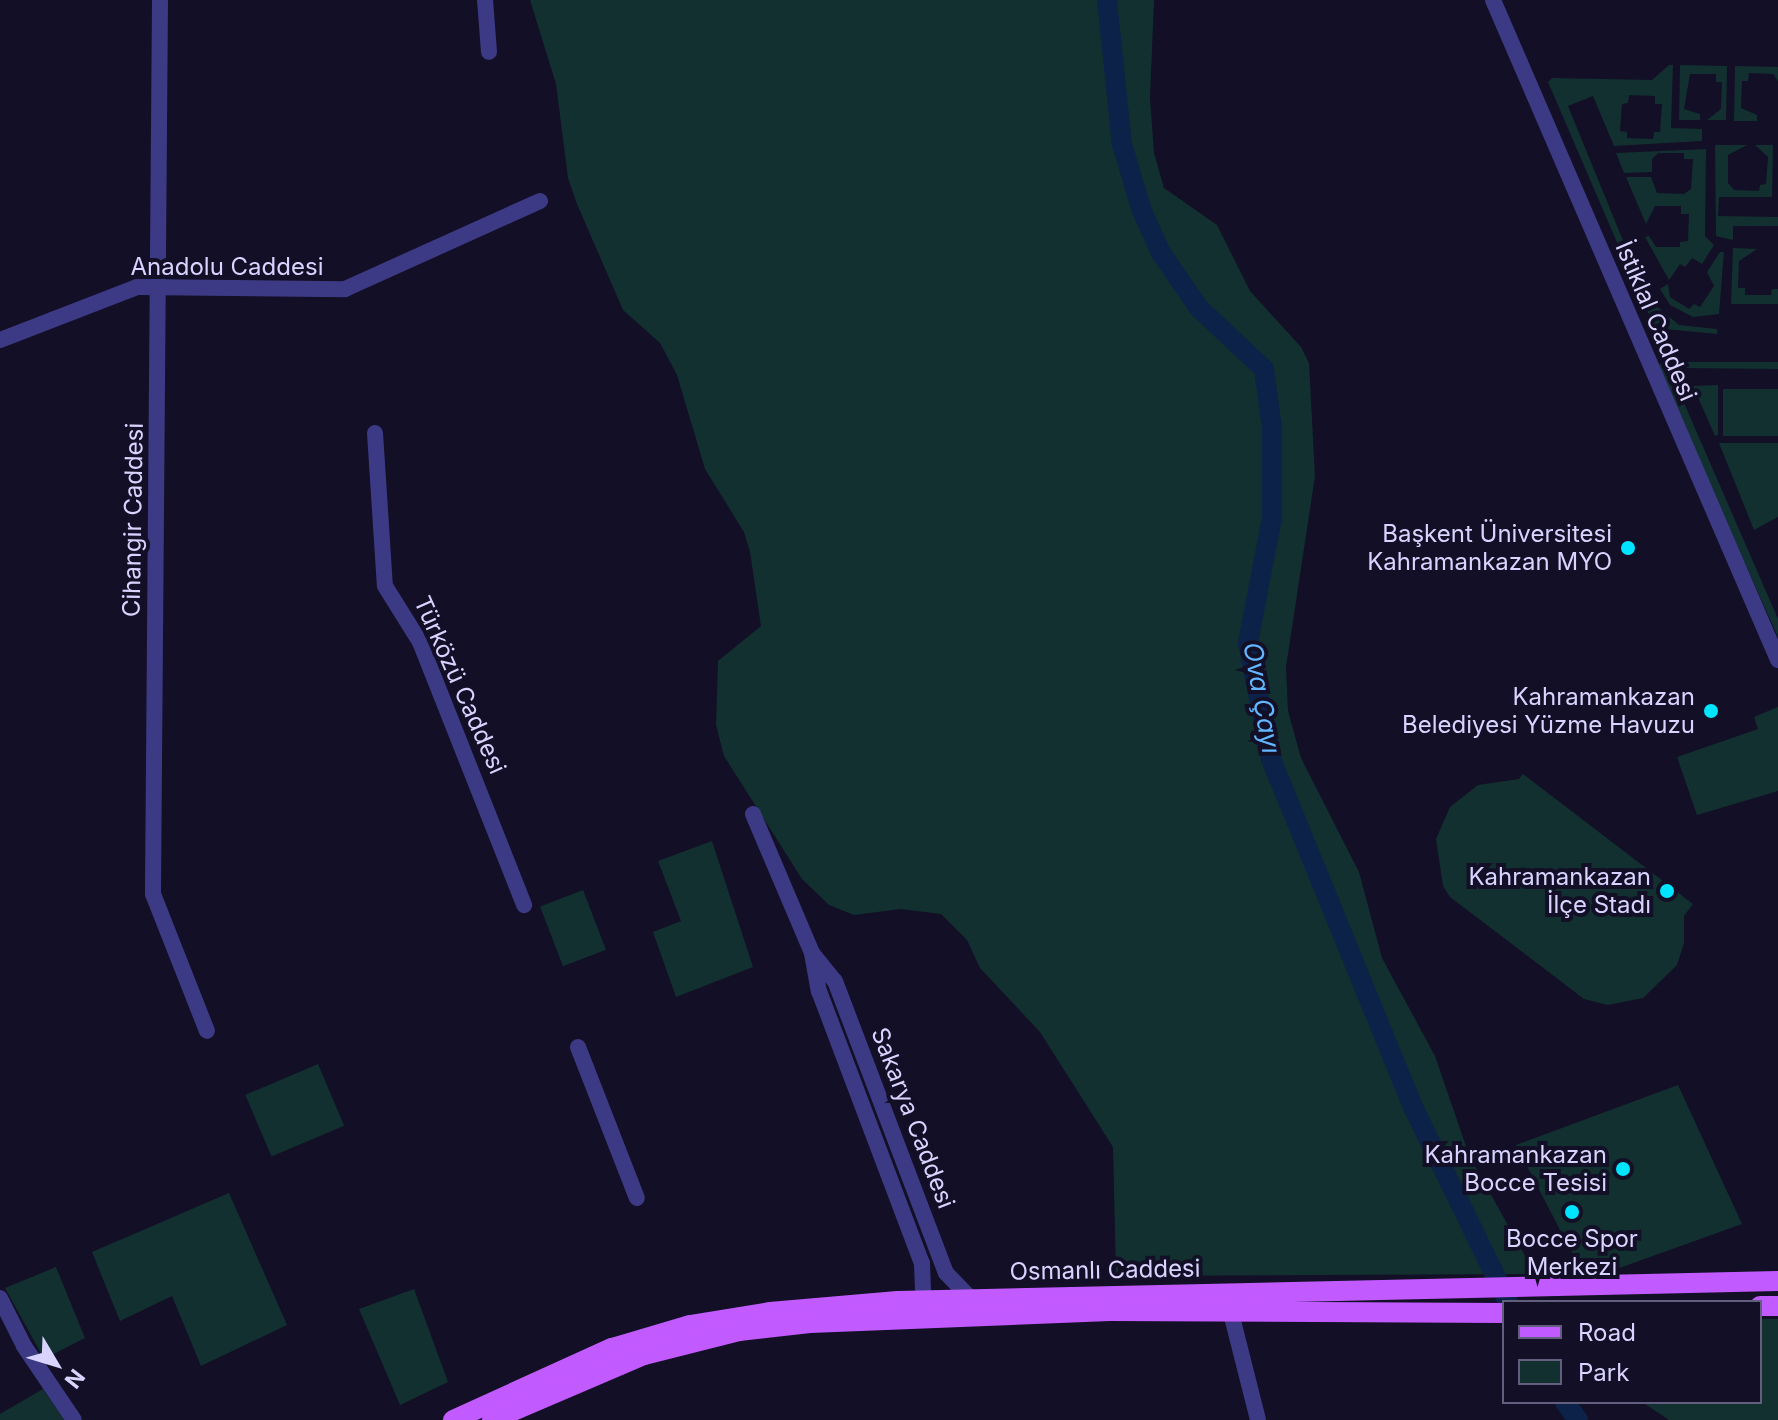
<!DOCTYPE html>
<meta charset="utf-8">
<style>
body{margin:0}
#map{position:relative;width:1778px;height:1420px;overflow:hidden;background:#130f26;font-family:Inter,sans-serif}
div>[style]{position:absolute}
[style*='--x']{left:calc(var(--x)*1px);top:calc(var(--y)*1px);width:calc(var(--w)*1px);rotate:calc(var(--a)*1deg)}
.green>*{inset:0;background:#12302f;transform-origin:0 0}
.river>*{height:20px;margin:-10px;padding:0 10px;transform-origin:10px;border-radius:10px;background:#0c2248}
.minor>*{height:16px;margin:-8px;padding:0 8px;transform-origin:8px;border-radius:8px;background:#3d3a85}
.major>*{height:20px;margin:-10px;padding:0 10px;transform-origin:10px;border-radius:10px;background:#c25bff}
.dots>*{width:22px;height:22px;translate:-50% -50%;box-sizing:border-box;border:4px solid #130f26;border-radius:50%}
span{translate:-50% -50%;white-space:nowrap;text-align:center;line-height:1.15;-webkit-text-stroke:8px #130f26;paint-order:stroke}
.street-label{font-size:24px;color:#d9d4ff}
.poi-label{font-size:24px;color:#d9d4ff}
.right{translate:-100% -50%;text-align:right}
.water-label{font-size:26px;color:#62b6ff;font-style:italic}
.legend{position:absolute;left:1502px;top:1300px;width:260px;height:104px;box-sizing:border-box;background:#130f26;border:2px solid #625e7d;margin:0;padding:10px 14px;list-style:none;font-size:24px;color:#d9d4ff}
.legend li{display:flex;align-items:center;gap:16px;height:40px}
.legend b{width:40px;border:2px solid #625e7d}
.north{position:absolute;left:16px;top:1324px;width:80px;height:80px;-webkit-text-stroke:6px #130f26;paint-order:stroke;rotate:128deg;font-size:22px;font-weight:700;line-height:32px;text-align:center;color:#d9d4ff}
.north::after{content:'';display:block;margin:auto;width:28px;height:36px;background:#d9d4ff;clip-path:polygon(50% 0,100% 100%,50% 72%,0 100%)}
</style>
<div id="map">
<div class="green">
<div style="clip-path:polygon(530px 0,1154px 0,1150px 98px,1154px 153px,1164px 188px,1217px 225px,1250px 291px,1301px 347px,1309px 363px,1315px 476px,1286px 667px,1288px 711px,1301px 758px,1359px 872px,1382px 958px,1435px 1056px,1469px 1155px,1535px 1274px,1116px 1276px,1113px 1147px,1040px 1032px,980px 968px,967px 940px,941px 914px,901px 909px,854px 915px,829px 905px,802px 879px,724px 756px,716px 725px,718px 661px,761px 626px,750px 552px,744px 532px,705px 469px,677px 375px,660px 343px,623px 310px,577px 204px,568px 178px,556px 84px)"></div>
<div style="clip-path:polygon(evenodd,1669px 65px,1673px 65px,1671px 128px,1702px 129px,1702px 141px,1614px 146px,1593px 96px,1568px 106px,1624px 243px,1630px 241px,1632px 247px,1622px 254px,1548px 82px,1552px 78px,1652px 80px,1669px 65px,1629px 95px,1655px 96px,1655px 104px,1662px 104px,1660px 132px,1654px 132px,1653px 139px,1627px 138px,1627px 132px,1620px 131px,1622px 104px,1628px 103px,1629px 95px)"></div>
<div style="clip-path:polygon(1680px 65px,1727px 66px,1726px 120px,1707px 120px,1721px 109px,1722px 82px,1716px 82px,1716px 74px,1690px 74px,1684px 109px,1700px 114px,1700px 120px,1679px 120px)"></div>
<div style="clip-path:polygon(1735px 66px,1778px 67px,1778px 81px,1773px 74px,1749px 73px,1748px 81px,1742px 81px,1741px 108px,1757px 115px,1757px 121px,1734px 121px)"></div>
<div style="clip-path:polygon(1715px 145px,1747px 145px,1728px 155px,1728px 183px,1734px 190px,1759px 191px,1760px 185px,1766px 184px,1768px 157px,1755px 145px,1773px 145px,1772px 197px,1719px 197px,1718px 216px,1778px 217px,1778px 226px,1733px 226px,1733px 240px,1716px 236px)"></div>
<div style="clip-path:polygon(1706px 149px,1705px 236px,1714px 245px,1702px 264px,1692px 258px,1685px 267px,1680px 264px,1669px 280px,1645px 237px,1649px 236px,1656px 247px,1680px 247px,1680px 242px,1688px 241px,1689px 214px,1681px 214px,1681px 206px,1655px 206px,1646px 224px,1626px 177px,1651px 177px,1657px 193px,1684px 194px,1691px 189px,1693px 159px,1684px 159px,1684px 153px,1658px 153px,1652px 159px,1652px 172px,1624px 173px,1616px 153px)"></div>
<div style="clip-path:polygon(1733px 248px,1757px 249px,1739px 261px,1738px 288px,1745px 288px,1745px 295px,1771px 295px,1772px 289px,1778px 289px,1778px 304px,1731px 304px)"></div>
<div style="clip-path:polygon(1720px 252px,1724px 252px,1719px 314px,1693px 317px,1670px 305px,1660px 289px,1668px 284px,1670px 297px,1689px 309px,1694px 304px,1700px 307px,1714px 286px,1707px 272px)"></div>
<div style="clip-path:polygon(1638px 258px,1632px 265px,1649px 306px,1654px 304px,1679px 325px,1717px 329px,1717px 334px,1655px 328px,1626px 267px)"></div>
<div style="clip-path:polygon(1663px 362px,1778px 362px,1778px 369px,1683px 368px,1671px 373px,1778px 619px,1778px 637px,1661px 376px,1658px 365px)"></div>
<div style="clip-path:polygon(1718px 385px,1718px 435px,1715px 436px,1693px 386px)"></div>
<div style="left:1778px;top:389px;width:47px;height:55px;rotate:90deg"></div>
<div style="clip-path:polygon(1719px 443px,1778px 443px,1778px 517px,1754px 530px)"></div>
<div style="clip-path:polygon(1778px 707px,1778px 791px,1697px 815px,1677px 757px,1758px 729px,1754px 717px)"></div>
<div style="clip-path:polygon(1523px 774px,1693px 904px,1684px 916px,1684px 943px,1677px 965px,1643px 998px,1608px 1005px,1584px 999px,1450px 897px,1443px 886px,1436px 839px,1450px 807px,1478px 785px,1519px 779px)"></div>
<div style="clip-path:polygon(712px 841px,753px 967px,676px 997px,653px 932px,681px 921px,658px 861px)"></div>
<div style="left:583px;top:890px;width:64px;height:46px;rotate:69deg"></div>
<div style="left:318px;top:1064px;width:67px;height:79px;rotate:67deg"></div>
<div style="clip-path:polygon(1678px 1085px,1742px 1224px,1586px 1280px,1516px 1145px)"></div>
<div style="clip-path:polygon(229px 1193px,287px 1325px,201px 1366px,172px 1296px,120px 1321px,92px 1252px)"></div>
<div style="clip-path:polygon(56px 1267px,85px 1338px,44px 1359px,5px 1288px)"></div>
<div style="clip-path:polygon(414px 1289px,448px 1382px,400px 1405px,359px 1309px)"></div>
<div style="clip-path:polygon(1760px 1319px,1778px 1319px,1778px 1420px,1669px 1420px,1642px 1402px,1760px 1402px)"></div>
<div style="clip-path:polygon(43px 1389px,64px 1420px,0 1420px,0 1414px)"></div>
</div>
<div class="river">
<div style="--x:1107;--y:0;--w:145;--a:84.1"></div>
<div style="--x:1122;--y:144;--w:70;--a:73.4"></div>
<div style="--x:1142;--y:211;--w:46;--a:65.7"></div>
<div style="--x:1161;--y:253;--w:67;--a:55.4"></div>
<div style="--x:1199;--y:308;--w:89;--a:43.2"></div>
<div style="--x:1264;--y:369;--w:60;--a:82.3"></div>
<div style="--x:1272;--y:428;--w:90;--a:90"></div>
<div style="--x:1272;--y:518;--w:127;--a:100.9"></div>
<div style="--x:1248;--y:643;--w:118;--a:78.8"></div>
<div style="--x:1271;--y:759;--w:380;--a:67.8"></div>
<div style="--x:1415;--y:1111;--w:212;--a:64"></div>
<div style="--x:1565;--y:1402;--w:22;--a:54"></div>
</div>
<div class="minor">
<div style="--x:160;--y:0;--w:894;--a:90.45"></div>
<div style="--x:153;--y:894;--w:147;--a:68.5"></div>
<div style="--x:485;--y:0;--w:52;--a:85.6"></div>
<div style="--x:1493;--y:0;--w:719;--a:66.64"></div>
<div style="--x:0;--y:340;--w:147;--a:-21.1"></div>
<div style="--x:137;--y:287;--w:208;--a:0.6"></div>
<div style="--x:345;--y:289;--w:214;--a:-24.3"></div>
<div style="--x:375;--y:433;--w:153;--a:86.3"></div>
<div style="--x:385;--y:586;--w:66;--a:58"></div>
<div style="--x:420;--y:642;--w:283;--a:68.4"></div>
<div style="--x:753;--y:814;--w:151;--a:67"></div>
<div style="--x:812;--y:953;--w:39;--a:80"></div>
<div style="--x:819;--y:991;--w:291;--a:69.3"></div>
<div style="--x:922;--y:1263;--w:37;--a:88"></div>
<div style="--x:812;--y:953;--w:36;--a:51"></div>
<div style="--x:835;--y:981;--w:312;--a:69.2"></div>
<div style="--x:946;--y:1273;--w:36;--a:46"></div>
<div style="--x:578;--y:1047;--w:162;--a:68.7"></div>
<div style="--x:0;--y:1298;--w:54;--a:63.4"></div>
<div style="--x:24;--y:1346;--w:89;--a:56"></div>
<div style="--x:1231;--y:1313;--w:110;--a:75.8"></div>
</div>
<div class="major">
<div style="--x:1760;--y:1306;--w:18;--a:0"></div>
<div style="--x:453;--y:1420;--w:175;--a:-24.4"></div>
<div style="--x:612;--y:1348;--w:81;--a:-16.4"></div>
<div style="--x:690;--y:1325;--w:81;--a:-9.2"></div>
<div style="--x:770;--y:1312;--w:128;--a:-4.9"></div>
<div style="--x:898;--y:1301;--w:880;--a:-1.3"></div>
<div style="--x:492;--y:1420;--w:165;--a:-23.2"></div>
<div style="--x:644;--y:1355;--w:98;--a:-14.2"></div>
<div style="--x:739;--y:1331;--w:71;--a:-6.4"></div>
<div style="--x:810;--y:1323;--w:300;--a:-2.3"></div>
<div style="--x:1110;--y:1311;--w:394;--a:0.3"></div>
</div>
<div class="dots">
<div style="left:1628px;top:548px;background:#00e5ff"></div>
<div style="left:1711px;top:711px;background:#00e5ff"></div>
<div style="left:1667px;top:891px;background:#00e5ff"></div>
<div style="left:1623px;top:1169px;background:#00e5ff"></div>
<div style="left:1572px;top:1212px;background:#00e5ff"></div>
</div>
<div class="street-label">
<span style="left:227px;top:267px">Anadolu Caddesi</span>
<span style="left:1656px;top:321px;rotate:67deg">İstiklal Caddesi</span>
<span style="left:133px;top:520px;rotate:-89deg">Cihangir Caddesi</span>
<span style="left:460px;top:685px;rotate:66deg">Türközü Caddesi</span>
<span style="left:913px;top:1118px;rotate:69deg">Sakarya Caddesi</span>
<span style="left:1105px;top:1270px;rotate:-1deg">Osmanlı Caddesi</span>
</div>
<div class="poi-label">
<span class="right" style="left:1612px;top:548px">Başkent Üniversitesi<br>Kahramankazan MYO</span>
<span class="right" style="left:1695px;top:711px">Kahramankazan<br>Belediyesi Yüzme Havuzu</span>
<span class="right" style="left:1651px;top:891px">Kahramankazan<br>İlçe Stadı</span>
<span class="right" style="left:1607px;top:1169px">Kahramankazan<br>Bocce Tesisi</span>
<span style="left:1572px;top:1253px">Bocce Spor<br>Merkezi</span>
</div>
<div class="water-label">
<span style="left:1262px;top:698px;rotate:80deg">Ova Çayı</span>
</div>
<ul class="legend">
<li><b style="height:10px;background:#c25bff"></b>Road</li>
<li><b style="height:22px;background:#12302f"></b>Park</li>
</ul>
<div class="north">N</div>
</div>
